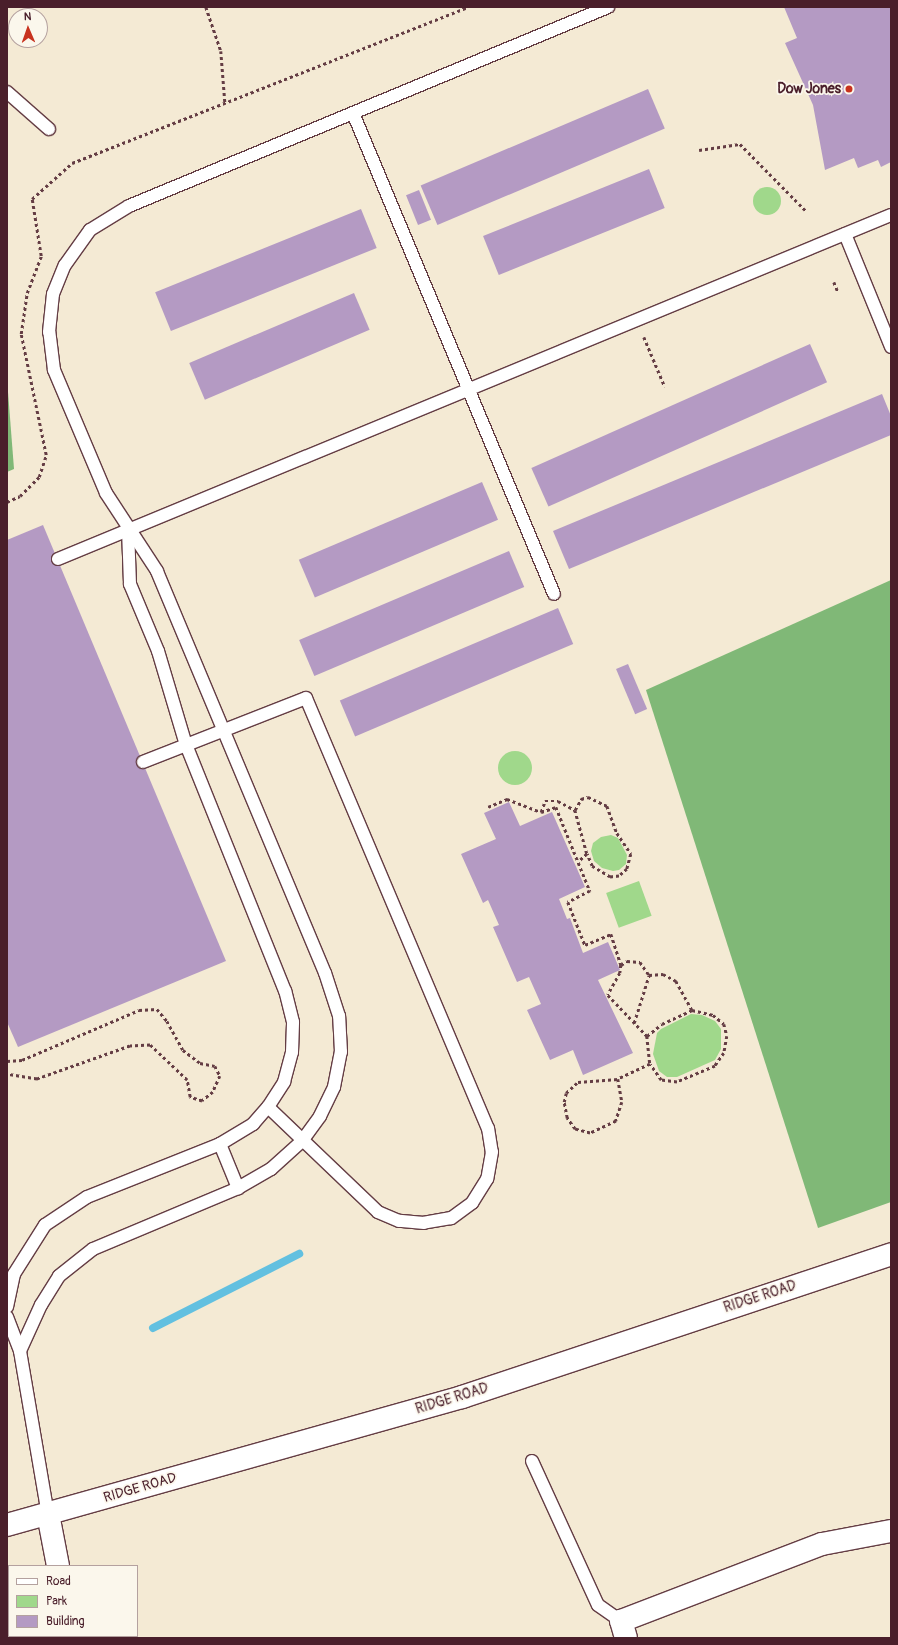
<!DOCTYPE html>
<style>
body{margin:0}
#map{position:relative;width:898px;height:1645px;overflow:hidden;background:#f4ead4;font-family:Pangolin,sans-serif}
div>[style]{position:absolute}
[style*='--x']{left:calc(var(--x)*1px);top:calc(var(--y)*1px);width:calc(var(--w)*1px);rotate:calc(var(--a)*1deg)}
.green>*{inset:0;background:#a0d88b;transform-origin:0 0}
.round{border-radius:50%}
.forest>*{inset:0;background:#80b877}
.stream>*{height:8px;margin:-4px;padding:0 4px;transform-origin:4px;border-radius:4px;background:#62c0e0}
.building>*{inset:0;background:#b49ac3;transform-origin:0 0}
.path>*{height:2.5px;margin-top:-1.25px;transform-origin:0;background:repeating-linear-gradient(90deg,#643d44 0 3px,transparent 0 6px)}
.roads{filter:drop-shadow(1px 0 #643d44) drop-shadow(-1px 0 #643d44) drop-shadow(0 1px #643d44) drop-shadow(0 -1px #643d44)}
.service>*{height:12px;margin:-6px;padding:0 6px;transform-origin:6px;border-radius:6px;background:#fff}
.minor>*{height:22px;margin:-11px;padding:0 11px;transform-origin:11px;border-radius:11px;background:#fff}
.tertiary>*{height:22px;margin:-11px;padding:0 11px;transform-origin:11px;border-radius:11px;background:#fff}
.dots>*{width:11px;height:11px;translate:-50% -50%;box-sizing:border-box;border:2px solid #fbf7ec;border-radius:50%}
span{translate:-50% -50%;white-space:nowrap;text-align:center;line-height:1.15;-webkit-text-stroke:3.5px #fbf7ec;paint-order:stroke}
.poi-label{font-size:14px;color:#4a1f2b;font-weight:700}
.right{translate:-100% -50%;text-align:right}
.street-label{font-size:14px;color:#4a1f2b}
.frame{position:absolute;inset:0;border:8px solid #4a1f2b;pointer-events:none}
.legend{position:absolute;left:8px;top:1565px;width:130px;height:72px;box-sizing:border-box;background:#fbf7ec;border:1px solid #b4a19f;margin:0;padding:5px 7px;list-style:none;font-size:12px;color:#4a1f2b}
.legend li{display:flex;align-items:center;gap:8px;height:20px}
.legend b{width:20px;border:1px solid #b4a19f}
.north{position:absolute;left:8px;top:8px;width:40px;height:40px;box-sizing:border-box;background:#fbf7ec;border:1px solid #b4a19f;border-radius:50%;rotate:358deg;font-size:11px;font-weight:700;line-height:16px;text-align:center;color:#4a1f2b}
.north::after{content:'';display:block;margin:auto;width:14px;height:18px;background:#c8321e;clip-path:polygon(50% 0,100% 100%,50% 72%,0 100%)}
</style>
<div id="map">
<div class="green">
<div class="round" style="left:753px;top:187px;width:28px;height:28px"></div>
<div class="round" style="left:498px;top:751px;width:34px;height:34px"></div>
<div style="clip-path:polygon(611px 835px,618px 838px,627px 855px,626px 864px,619px 870px,613px 871px,602px 868px,594px 861px,591px 851px,593px 843px,601px 837px)"></div>
<div style="left:639px;top:881px;width:37px;height:35px;rotate:70deg"></div>
<div style="clip-path:polygon(691px 1014px,702px 1015px,715px 1021px,721px 1029px,721px 1049px,715px 1060px,677px 1077px,667px 1077px,659px 1071px,653px 1054px,657px 1033px,661px 1029px)"></div>
</div>
<div class="forest">
<div style="clip-path:polygon(7px 379px,14px 469px,7px 472px)"></div>
<div style="clip-path:polygon(891px 580px,891px 1202px,818px 1228px,646px 690px)"></div>
</div>
<div class="stream">
<div style="--x:153;--y:1328;--w:164;--a:-26.9"></div>
</div>
<div class="building">
<div style="clip-path:polygon(784px 7px,891px 7px,891px 162px,881px 167px,878px 160px,858px 168px,854px 158px,825px 170px,813px 105px,785px 43px,797px 38px)"></div>
<div style="left:648px;top:89px;width:43px;height:247px;rotate:67deg"></div>
<div style="left:649px;top:169px;width:42px;height:179px;rotate:68deg"></div>
<div style="left:419px;top:190px;width:32px;height:14px;rotate:68deg"></div>
<div style="left:361px;top:209px;width:42px;height:222px;rotate:68deg"></div>
<div style="left:354px;top:293px;width:40px;height:179px;rotate:67deg"></div>
<div style="left:810px;top:344px;width:42px;height:305px;rotate:66deg"></div>
<div style="clip-path:polygon(882px 394px,891px 416px,891px 435px,569px 569px,553px 531px)"></div>
<div style="left:482px;top:482px;width:41px;height:199px;rotate:67deg"></div>
<div style="clip-path:polygon(43px 525px,226px 961px,18px 1047px,7px 1022px,7px 540px)"></div>
<div style="left:509px;top:551px;width:39px;height:228px;rotate:67deg"></div>
<div style="left:558px;top:608px;width:39px;height:237px;rotate:67deg"></div>
<div style="left:628px;top:664px;width:49px;height:13px;rotate:67deg"></div>
<div style="clip-path:polygon(509px 802px,520px 826px,552px 812px,585px 887px,559px 899px,567px 919px,570px 918px,583px 953px,608px 942px,620px 970px,598px 980px,633px 1053px,583px 1075px,573px 1050px,550px 1060px,527px 1010px,541px 1004px,529px 977px,517px 982px,493px 927px,499px 925px,488px 900px,483px 903px,461px 854px,496px 839px,484px 813px)"></div>
</div>
<div class="path">
<div style="--x:206;--y:7;--w:46;--a:71.2"></div>
<div style="--x:221;--y:51;--w:51;--a:85.5"></div>
<div style="--x:699;--y:150;--w:41;--a:-8.3"></div>
<div style="--x:740;--y:144;--w:95;--a:45.4"></div>
<div style="--x:834;--y:282;--w:11;--a:68"></div>
<div style="--x:644;--y:337;--w:54;--a:67.2"></div>
<div style="--x:7;--y:502;--w:14;--a:-25"></div>
<div style="--x:20;--y:496;--w:27;--a:-45"></div>
<div style="--x:39;--y:477;--w:23;--a:-72"></div>
<div style="--x:46;--y:455;--w:124;--a:-101.7"></div>
<div style="--x:21;--y:334;--w:41;--a:-81.7"></div>
<div style="--x:27;--y:293;--w:40;--a:-69"></div>
<div style="--x:41;--y:256;--w:58;--a:-99"></div>
<div style="--x:32;--y:199;--w:54;--a:-42"></div>
<div style="--x:72;--y:163;--w:426;--a:-21.5"></div>
<div style="--x:488;--y:807;--w:21;--a:-23"></div>
<div style="--x:507;--y:799;--w:36;--a:21"></div>
<div style="--x:541;--y:812;--w:16;--a:-18"></div>
<div style="--x:556;--y:807;--w:91;--a:68"></div>
<div style="--x:590;--y:891;--w:25;--a:153"></div>
<div style="--x:568;--y:902;--w:46;--a:68.4"></div>
<div style="--x:585;--y:945;--w:28;--a:-23"></div>
<div style="--x:611;--y:934;--w:33;--a:72"></div>
<div style="--x:621;--y:965;--w:8;--a:97"></div>
<div style="--x:620;--y:973;--w:25;--a:119"></div>
<div style="--x:608;--y:995;--w:57;--a:46.4"></div>
<div style="--x:647;--y:1036;--w:28;--a:84"></div>
<div style="--x:650;--y:1064;--w:35;--a:155"></div>
<div style="--x:575;--y:810;--w:13;--a:-61"></div>
<div style="--x:581;--y:799;--w:7;--a:-16"></div>
<div style="--x:588;--y:797;--w:21;--a:25"></div>
<div style="--x:607;--y:806;--w:29;--a:70"></div>
<div style="--x:617;--y:833;--w:25;--a:56"></div>
<div style="--x:631;--y:854;--w:16;--a:105"></div>
<div style="--x:627;--y:869;--w:11;--a:139"></div>
<div style="--x:619;--y:876;--w:9;--a:174"></div>
<div style="--x:610;--y:877;--w:21;--a:-149"></div>
<div style="--x:592;--y:866;--w:13;--a:-113"></div>
<div style="--x:541;--y:812;--w:12;--a:-70"></div>
<div style="--x:545;--y:801;--w:13;--a:0"></div>
<div style="--x:558;--y:801;--w:19;--a:28"></div>
<div style="--x:575;--y:810;--w:46;--a:74.7"></div>
<div style="--x:587;--y:854;--w:12;--a:138"></div>
<div style="--x:621;--y:965;--w:7;--a:-34"></div>
<div style="--x:627;--y:961;--w:13;--a:4"></div>
<div style="--x:640;--y:962;--w:16;--a:55"></div>
<div style="--x:649;--y:975;--w:14;--a:-4"></div>
<div style="--x:663;--y:974;--w:15;--a:28"></div>
<div style="--x:676;--y:981;--w:33;--a:61"></div>
<div style="--x:634;--y:1023;--w:50;--a:-72.6"></div>
<div style="--x:647;--y:1036;--w:19;--a:-39"></div>
<div style="--x:662;--y:1024;--w:33;--a:-25"></div>
<div style="--x:692;--y:1010;--w:22;--a:13"></div>
<div style="--x:713;--y:1015;--w:14;--a:39"></div>
<div style="--x:724;--y:1024;--w:12;--a:76"></div>
<div style="--x:727;--y:1036;--w:17;--a:100"></div>
<div style="--x:724;--y:1053;--w:16;--a:125"></div>
<div style="--x:715;--y:1066;--w:41;--a:157.2"></div>
<div style="--x:677;--y:1082;--w:16;--a:-173"></div>
<div style="--x:661;--y:1080;--w:19;--a:-125"></div>
<div style="--x:7;--y:1061;--w:15;--a:-4"></div>
<div style="--x:22;--y:1060;--w:127;--a:-23.1"></div>
<div style="--x:139;--y:1010;--w:18;--a:-3"></div>
<div style="--x:157;--y:1009;--w:16;--a:50"></div>
<div style="--x:167;--y:1021;--w:33;--a:61"></div>
<div style="--x:183;--y:1050;--w:21;--a:37"></div>
<div style="--x:200;--y:1063;--w:15;--a:11"></div>
<div style="--x:215;--y:1066;--w:11;--a:63"></div>
<div style="--x:220;--y:1076;--w:17;--a:114"></div>
<div style="--x:213;--y:1092;--w:14;--a:141"></div>
<div style="--x:202;--y:1101;--w:13;--a:-162"></div>
<div style="--x:190;--y:1097;--w:17;--a:-100"></div>
<div style="--x:187;--y:1080;--w:51;--a:-136.6"></div>
<div style="--x:150;--y:1045;--w:20;--a:177"></div>
<div style="--x:130;--y:1046;--w:99;--a:160.5"></div>
<div style="--x:37;--y:1079;--w:30;--a:-171"></div>
<div style="--x:618;--y:1079;--w:23;--a:80"></div>
<div style="--x:622;--y:1102;--w:20;--a:108"></div>
<div style="--x:616;--y:1121;--w:29;--a:155"></div>
<div style="--x:590;--y:1133;--w:16;--a:-165"></div>
<div style="--x:575;--y:1129;--w:14;--a:-126"></div>
<div style="--x:567;--y:1118;--w:16;--a:-101"></div>
<div style="--x:564;--y:1102;--w:9;--a:-77"></div>
<div style="--x:566;--y:1093;--w:16;--a:-43"></div>
<div style="--x:578;--y:1082;--w:40;--a:-4.3"></div>
</div>
<div class="roads">
<div class="service">
<div style="--x:7;--y:92;--w:56;--a:41.4"></div>
<div style="--x:353;--y:113;--w:521;--a:67.32"></div>
<div style="--x:845;--y:234;--w:122;--a:67.8"></div>
<div style="--x:58;--y:559;--w:901;--a:-22.44"></div>
<div style="--x:143;--y:762;--w:175;--a:-21.4"></div>
<div style="--x:306;--y:698;--w:467;--a:67.1"></div>
<div style="--x:488;--y:1128;--w:24;--a:81"></div>
<div style="--x:492;--y:1152;--w:27;--a:100"></div>
<div style="--x:487;--y:1179;--w:28;--a:122"></div>
<div style="--x:472;--y:1203;--w:26;--a:144"></div>
<div style="--x:451;--y:1218;--w:27;--a:170"></div>
<div style="--x:424;--y:1223;--w:25;--a:-175"></div>
<div style="--x:399;--y:1221;--w:23;--a:-157"></div>
<div style="--x:378;--y:1212;--w:152;--a:-136.3"></div>
<div style="--x:220;--y:1144;--w:48;--a:67.8"></div>
<div style="--x:7;--y:1307;--w:34;--a:-78"></div>
<div style="--x:14;--y:1274;--w:58;--a:-57.7"></div>
<div style="--x:45;--y:1225;--w:50;--a:-33.7"></div>
<div style="--x:87;--y:1197;--w:143;--a:-21.7"></div>
<div style="--x:220;--y:1144;--w:39;--a:-31"></div>
<div style="--x:253;--y:1124;--w:23;--a:-49"></div>
<div style="--x:268;--y:1107;--w:30;--a:-57"></div>
<div style="--x:284;--y:1082;--w:31;--a:-75"></div>
<div style="--x:292;--y:1052;--w:30;--a:-88"></div>
<div style="--x:293;--y:1022;--w:32;--a:-104"></div>
<div style="--x:285;--y:991;--w:265;--a:-111.9"></div>
<div style="--x:186;--y:745;--w:98;--a:-106.6"></div>
<div style="--x:158;--y:651;--w:73;--a:-112.7"></div>
<div style="--x:130;--y:584;--w:55;--a:-92.1"></div>
<div style="--x:7;--y:1317;--w:36;--a:69"></div>
<div style="--x:20;--y:1351;--w:165;--a:80.3"></div>
<div style="--x:20;--y:1351;--w:51;--a:-65.5"></div>
<div style="--x:41;--y:1305;--w:34;--a:-58"></div>
<div style="--x:59;--y:1276;--w:43;--a:-38.5"></div>
<div style="--x:93;--y:1249;--w:157;--a:-22.8"></div>
<div style="--x:238;--y:1188;--w:38;--a:-30"></div>
<div style="--x:271;--y:1169;--w:42;--a:-42.1"></div>
<div style="--x:302;--y:1141;--w:31;--a:-54"></div>
<div style="--x:320;--y:1116;--w:32;--a:-64"></div>
<div style="--x:334;--y:1087;--w:36;--a:-79"></div>
<div style="--x:341;--y:1052;--w:36;--a:-93"></div>
<div style="--x:339;--y:1016;--w:45;--a:-108"></div>
<div style="--x:325;--y:973;--w:436;--a:-112.7"></div>
<div style="--x:157;--y:571;--w:93;--a:-123.2"></div>
<div style="--x:106;--y:493;--w:134;--a:-112.9"></div>
<div style="--x:54;--y:370;--w:38;--a:-97"></div>
<div style="--x:49;--y:332;--w:38;--a:-84"></div>
<div style="--x:53;--y:294;--w:31;--a:-68"></div>
<div style="--x:65;--y:265;--w:43;--a:-54.5"></div>
<div style="--x:90;--y:230;--w:46;--a:-31.6"></div>
<div style="--x:129;--y:206;--w:519;--a:-22.56"></div>
<div style="--x:532;--y:1461;--w:158;--a:65.4"></div>
<div style="--x:598;--y:1605;--w:28;--a:35"></div>
</div>
<div class="minor">
<div style="--x:626;--y:1638;--w:18;--a:-106"></div>
<div style="--x:621;--y:1621;--w:215;--a:-21"></div>
<div style="--x:822;--y:1544;--w:70;--a:-10.7"></div>
</div>
<div class="tertiary">
<div style="--x:48;--y:1514;--w:53;--a:79.1"></div>
<div style="--x:7;--y:1525;--w:473;--a:-15.7"></div>
<div style="--x:462;--y:1397;--w:452;--a:-18.4"></div>
<div style="--x:7;--y:1579;--w:2;--a:27"></div>
<div style="--x:60;--y:1636;--w:2;--a:63"></div>
</div>
</div>
<div class="dots">
<div style="left:849px;top:89px;background:#c8321e"></div>
</div>
<div class="poi-label">
<span class="right" style="left:841px;top:89px">Dow Jones</span>
</div>
<div class="street-label">
<span style="left:760px;top:1297px;rotate:-18deg">RIDGE ROAD</span>
<span style="left:452px;top:1399px;rotate:-17deg">RIDGE ROAD</span>
<span style="left:140px;top:1488px;rotate:-16deg">RIDGE ROAD</span>
</div>
<div class="frame"></div>
<ul class="legend">
<li><b style="height:5px;background:#fff"></b>Road</li>
<li><b style="height:11px;background:#a0d88b"></b>Park</li>
<li><b style="height:11px;background:#b49ac3"></b>Building</li>
</ul>
<div class="north">N</div>
</div>
